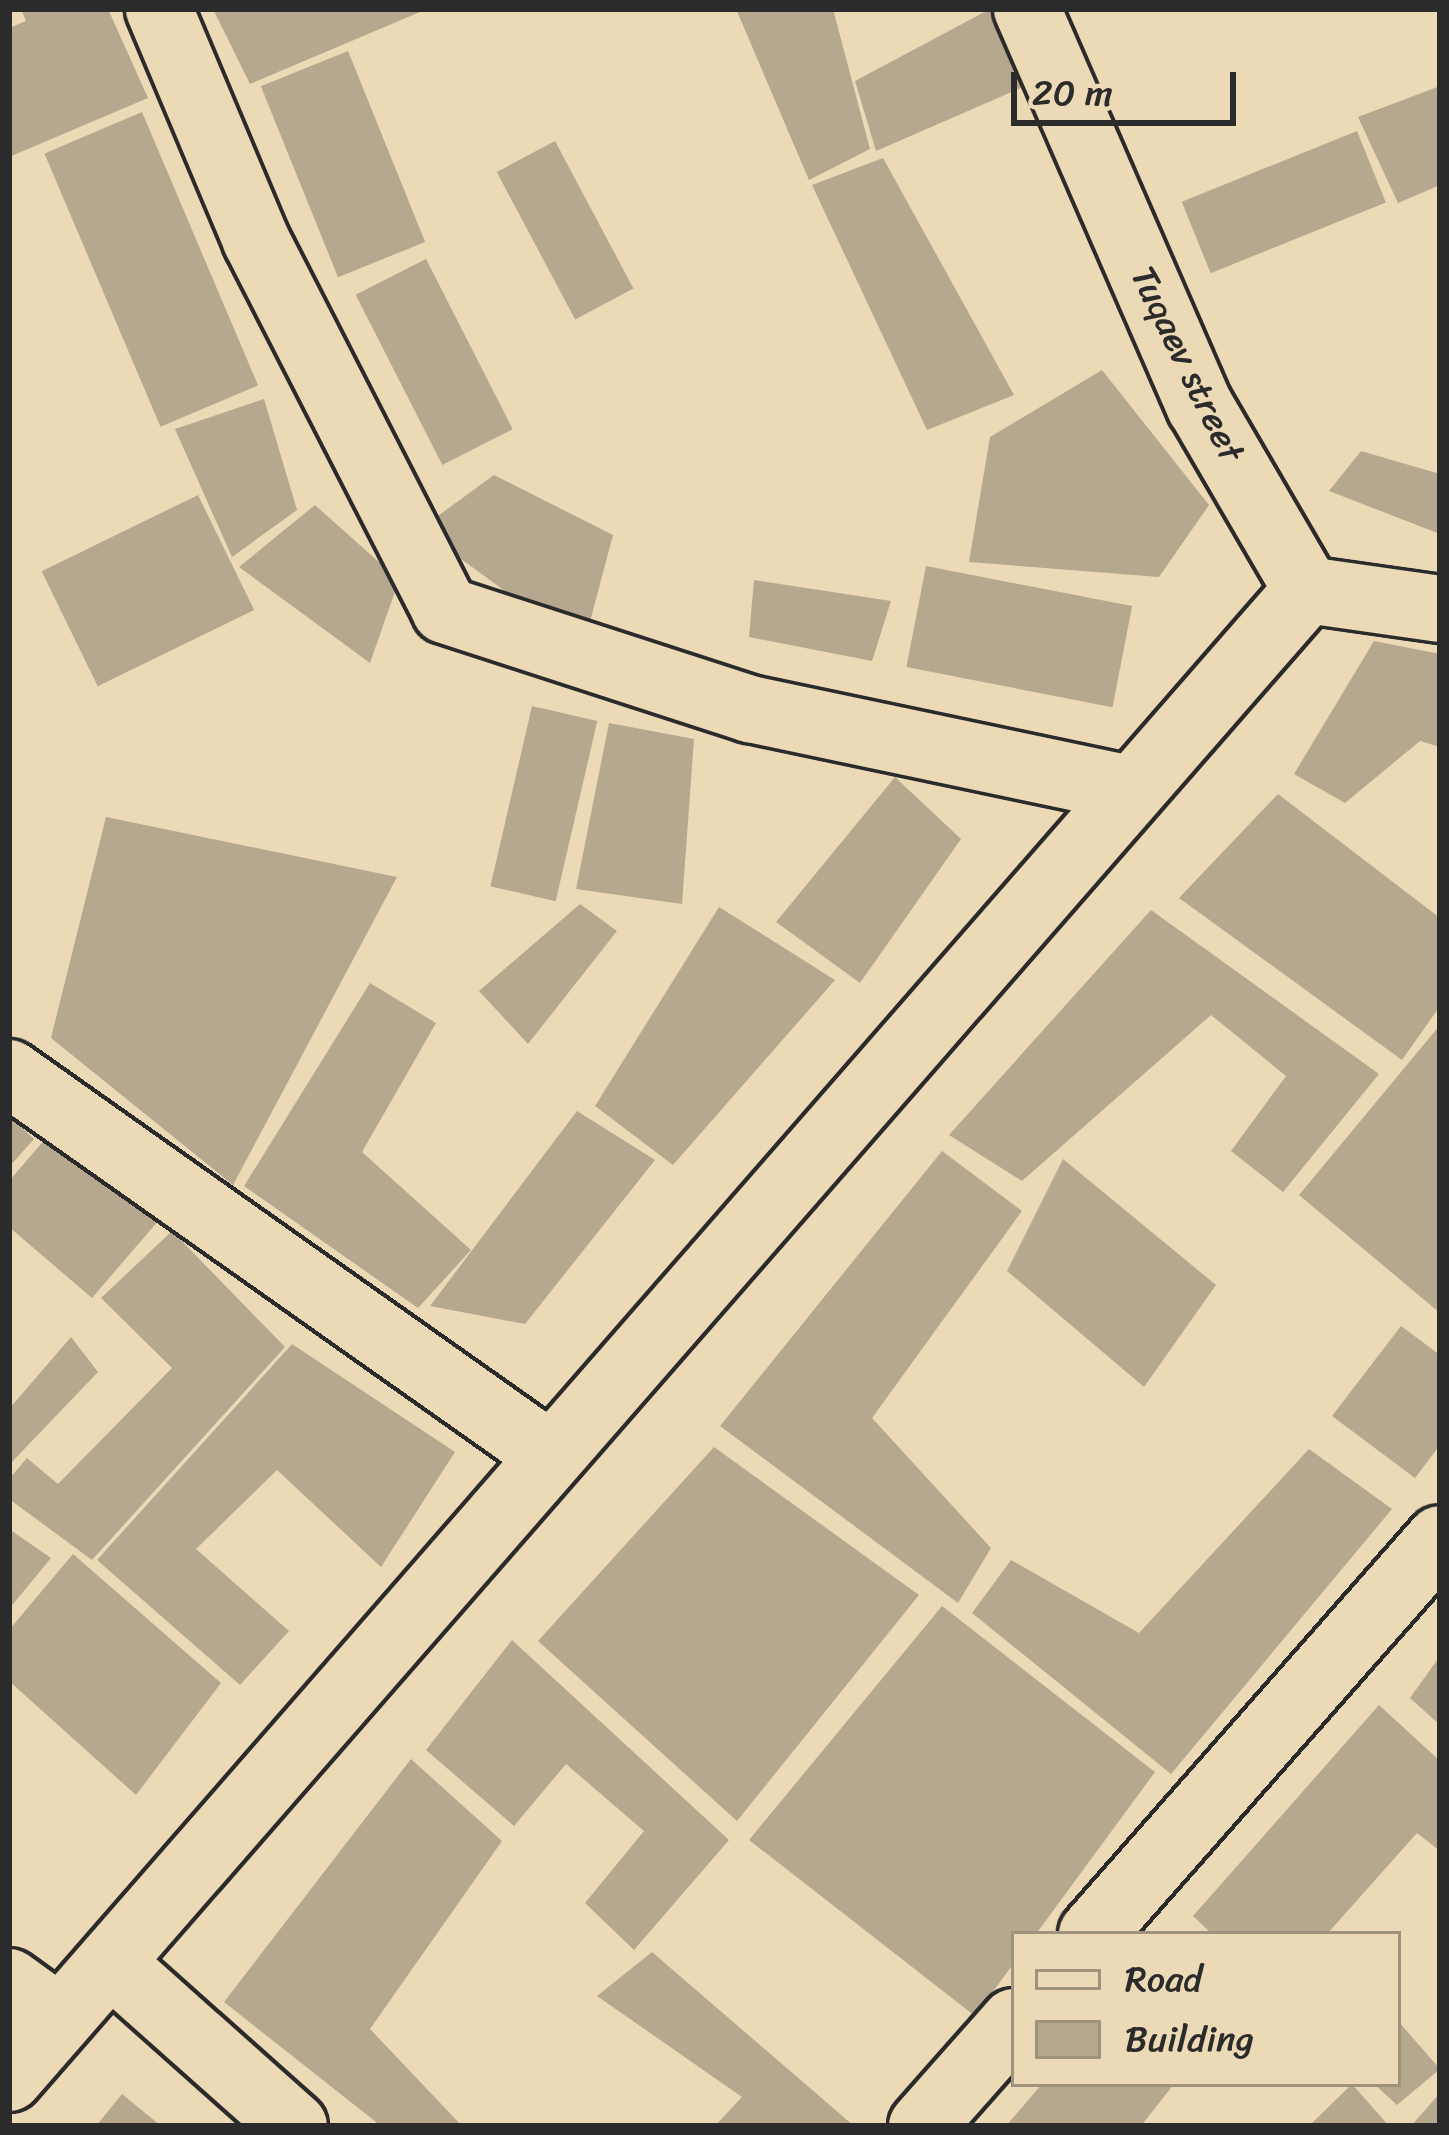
<!DOCTYPE html>
<style>
body{margin:0}
#map{position:relative;width:1449px;height:2135px;overflow:hidden;background:#ecd9b6;font-family:Sriracha,sans-serif}
div>[style]{position:absolute}
[style*='--x']{left:calc(var(--x)*1px);top:calc(var(--y)*1px);width:calc(var(--w)*1px);rotate:calc(var(--a)*1deg)}
.building>*{inset:0;background:#b6a88f;transform-origin:0 0}
.roads{filter:drop-shadow(3px 0 #2b2b2b) drop-shadow(-3px 0 #2b2b2b) drop-shadow(0 3px #2b2b2b) drop-shadow(0 -3px #2b2b2b)}
.street>*{height:66px;margin:-33px;padding:0 33px;transform-origin:33px;border-radius:33px;background:#ecd9b6}
span{translate:-50% -50%;white-space:nowrap;text-align:center;line-height:1.15;-webkit-text-stroke:12px #ecd9b6;paint-order:stroke}
.street-label{font-size:36px;color:#2b2b2b}
.frame{position:absolute;inset:0;border:12px solid #2b2b2b;pointer-events:none}
.legend{position:absolute;left:1011px;top:1931px;width:390px;height:156px;box-sizing:border-box;background:#ecd9b6;border:3px solid #9f937e;margin:0;padding:15px 21px;list-style:none;font-size:36px;color:#2b2b2b}
.legend li{display:flex;align-items:center;gap:24px;height:60px}
.legend b{width:60px;border:3px solid #9f937e}
.scale{position:absolute;left:1011px;top:72px;width:225px;height:54px;box-sizing:border-box;border:6px solid #2b2b2b;border-top:0;padding-left:15px;font-size:36px;line-height:42px;white-space:nowrap;color:#2b2b2b;-webkit-text-stroke:9px #ecd9b6;paint-order:stroke}
</style>
<div id="map">
<div class="building">
<div style="clip-path:polygon(21px 9px,108px 9px,148px 98px,9px 157px,9px 28px,26px 21px)"></div>
<div style="clip-path:polygon(213px 9px,427px 9px,250px 84px)"></div>
<div style="clip-path:polygon(736px 9px,833px 9px,870px 149px,809px 180px)"></div>
<div style="clip-path:polygon(990px 9px,1000px 9px,1023px 87px,876px 151px,855px 81px)"></div>
<div style="left:348px;top:51px;width:206px;height:94px;rotate:68deg"></div>
<div style="clip-path:polygon(1440px 86px,1440px 185px,1398px 203px,1358px 117px)"></div>
<div style="left:142px;top:112px;width:297px;height:106px;rotate:67deg"></div>
<div style="left:1357px;top:131px;width:77px;height:189px;rotate:68deg"></div>
<div style="left:555px;top:141px;width:167px;height:66px;rotate:62deg"></div>
<div style="clip-path:polygon(883px 158px,1014px 395px,927px 430px,812px 185px)"></div>
<div style="left:426px;top:259px;width:191px;height:79px;rotate:63deg"></div>
<div style="clip-path:polygon(1102px 370px,1209px 505px,1159px 577px,969px 562px,990px 437px)"></div>
<div style="clip-path:polygon(264px 399px,297px 510px,232px 557px,175px 429px)"></div>
<div style="clip-path:polygon(1361px 451px,1440px 474px,1440px 534px,1329px 491px)"></div>
<div style="clip-path:polygon(494px 475px,613px 535px,583px 648px,420px 529px)"></div>
<div style="left:198px;top:495px;width:128px;height:174px;rotate:64deg"></div>
<div style="clip-path:polygon(315px 505px,399px 580px,370px 663px,239px 567px)"></div>
<div style="left:926px;top:566px;width:210px;height:103px;rotate:11deg"></div>
<div style="clip-path:polygon(754px 580px,891px 601px,872px 661px,749px 637px)"></div>
<div style="clip-path:polygon(1374px 641px,1440px 654px,1440px 747px,1420px 741px,1345px 803px,1294px 774px)"></div>
<div style="left:532px;top:706px;width:67px;height:185px;rotate:13deg"></div>
<div style="clip-path:polygon(609px 723px,694px 739px,682px 904px,576px 889px)"></div>
<div style="clip-path:polygon(895px 777px,961px 839px,860px 983px,776px 922px)"></div>
<div style="clip-path:polygon(1278px 794px,1440px 918px,1440px 1006px,1402px 1060px,1179px 898px)"></div>
<div style="clip-path:polygon(106px 817px,397px 877px,233px 1185px,51px 1038px)"></div>
<div style="clip-path:polygon(580px 904px,617px 931px,528px 1044px,479px 991px)"></div>
<div style="clip-path:polygon(719px 907px,835px 980px,673px 1165px,595px 1106px)"></div>
<div style="clip-path:polygon(1151px 910px,1379px 1074px,1283px 1192px,1231px 1151px,1286px 1076px,1211px 1015px,1022px 1181px,949px 1135px)"></div>
<div style="clip-path:polygon(370px 983px,436px 1023px,362px 1152px,471px 1250px,418px 1308px,244px 1186px)"></div>
<div style="clip-path:polygon(1440px 1025px,1440px 1313px,1299px 1195px)"></div>
<div style="clip-path:polygon(577px 1111px,655px 1160px,525px 1324px,430px 1306px)"></div>
<div style="clip-path:polygon(9px 1116px,34px 1139px,9px 1167px)"></div>
<div style="clip-path:polygon(60px 1122px,165px 1213px,92px 1298px,9px 1227px,9px 1181px)"></div>
<div style="clip-path:polygon(942px 1151px,1022px 1211px,872px 1418px,991px 1548px,958px 1603px,720px 1426px)"></div>
<div style="clip-path:polygon(1063px 1159px,1216px 1285px,1144px 1387px,1007px 1271px)"></div>
<div style="clip-path:polygon(172px 1231px,285px 1347px,92px 1560px,9px 1499px,9px 1479px,27px 1458px,58px 1484px,172px 1368px,101px 1298px)"></div>
<div style="clip-path:polygon(1401px 1326px,1440px 1355px,1440px 1445px,1415px 1478px,1332px 1416px)"></div>
<div style="clip-path:polygon(71px 1337px,98px 1372px,9px 1465px,9px 1409px)"></div>
<div style="clip-path:polygon(292px 1344px,455px 1452px,381px 1567px,277px 1470px,196px 1549px,289px 1631px,240px 1685px,97px 1560px)"></div>
<div style="clip-path:polygon(714px 1447px,919px 1595px,737px 1821px,538px 1641px)"></div>
<div style="clip-path:polygon(1309px 1449px,1392px 1509px,1171px 1774px,972px 1613px,1011px 1560px,1139px 1633px)"></div>
<div style="clip-path:polygon(9px 1529px,51px 1558px,9px 1609px)"></div>
<div style="clip-path:polygon(73px 1554px,221px 1683px,136px 1795px,9px 1681px,9px 1630px)"></div>
<div style="clip-path:polygon(942px 1606px,1155px 1772px,1036px 1934px,1014px 1934px,1014px 1963px,975px 2016px,749px 1840px)"></div>
<div style="clip-path:polygon(512px 1640px,729px 1840px,634px 1950px,585px 1903px,644px 1831px,566px 1764px,514px 1826px,426px 1750px)"></div>
<div style="clip-path:polygon(1440px 1656px,1440px 1725px,1410px 1698px)"></div>
<div style="clip-path:polygon(1379px 1705px,1440px 1761px,1440px 1851px,1417px 1833px,1327px 1934px,1212px 1934px,1193px 1916px)"></div>
<div style="clip-path:polygon(411px 1759px,502px 1841px,370px 2029px,462px 2126px,381px 2126px,224px 2002px)"></div>
<div style="clip-path:polygon(652px 1952px,854px 2126px,715px 2126px,742px 2097px,597px 1996px)"></div>
<div style="clip-path:polygon(1398px 2021px,1440px 2069px,1397px 2105px,1374px 2084px,1398px 2084px)"></div>
<div style="clip-path:polygon(1042px 2084px,1174px 2084px,1141px 2126px,1006px 2126px)"></div>
<div style="clip-path:polygon(1352px 2084px,1389px 2126px,1309px 2126px)"></div>
<div style="clip-path:polygon(1440px 2093px,1440px 2126px,1411px 2126px)"></div>
<div style="clip-path:polygon(122px 2094px,161px 2126px,96px 2126px)"></div>
</div>
<div class="roads">
<div class="street">
<div style="--x:159;--y:9;--w:251;--a:67.2"></div>
<div style="--x:256;--y:240;--w:415;--a:62.9"></div>
<div style="--x:445;--y:610;--w:321;--a:18"></div>
<div style="--x:750;--y:709;--w:382;--a:11.9"></div>
<div style="--x:1027;--y:9;--w:433;--a:66.5"></div>
<div style="--x:1200;--y:406;--w:213;--a:59.8"></div>
<div style="--x:1307;--y:590;--w:134;--a:8.1"></div>
<div style="--x:9;--y:1073;--w:659;--a:35.23"></div>
<div style="--x:1092;--y:1934;--w:526;--a:-48.62"></div>
<div style="--x:111;--y:1963;--w:245;--a:41.7"></div>
<div style="--x:9;--y:1982;--w:63;--a:36"></div>
<div style="--x:9;--y:2078;--w:1975;--a:-48.9"></div>
<div style="--x:922;--y:2126;--w:139;--a:-48.5"></div>
</div>
</div>
<div class="street-label">
<span style="left:1187px;top:364px;rotate:64deg">Tuqaev street</span>
</div>
<div class="frame"></div>
<ul class="legend">
<li><b style="height:15px;background:#ecd9b6"></b>Road</li>
<li><b style="height:33px;background:#b6a88f"></b>Building</li>
</ul>
<div class="scale">20 m</div>
</div>
